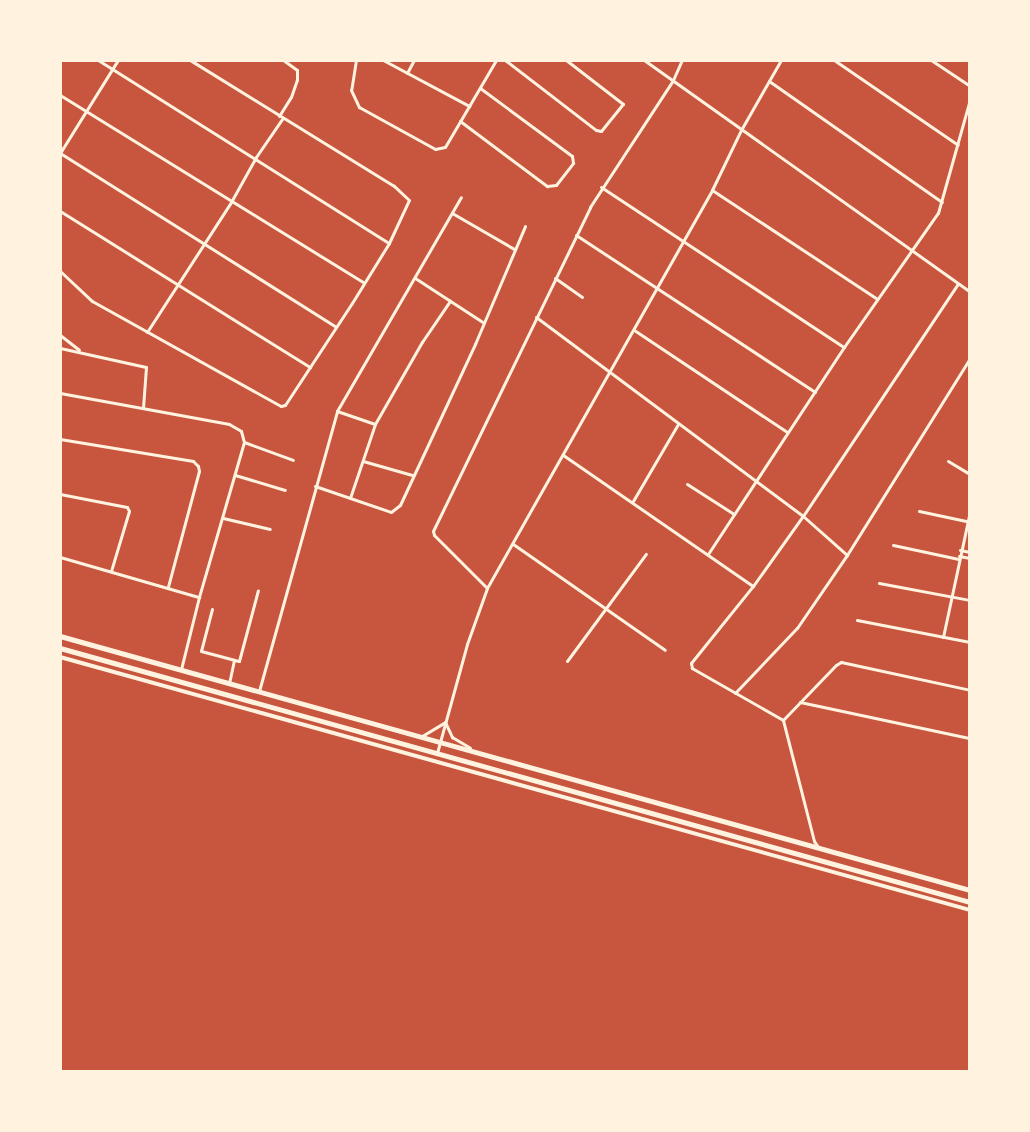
<!DOCTYPE html>
<style>
body{margin:0}
#map{position:relative;width:1030px;height:1132px;overflow:hidden;background:#c8553d;font-family:"DM Sans",sans-serif}
div>[style]{position:absolute}
[style*='--x']{left:calc(var(--x)*1px);top:calc(var(--y)*1px);width:calc(var(--w)*1px);rotate:calc(var(--a)*1deg)}
.minor>*{height:3px;margin:-1.5px;padding:0 1.5px;transform-origin:1.5px;border-radius:1.5px;background:#fff3e0}
.tertiary>*{height:4px;margin:-2px;padding:0 2px;transform-origin:2px;border-radius:2px;background:#fff3e0}
.primary>*{height:5px;margin:-2.5px;padding:0 2.5px;transform-origin:2.5px;border-radius:2.5px;background:#fff3e0}
span{translate:-50% -50%;white-space:nowrap;text-align:center;line-height:1.15;-webkit-text-stroke:6px #fff3e0;paint-order:stroke}
.frame{position:absolute;inset:0;border:62px solid #fff3e0;pointer-events:none}
</style>
<div id="map">
<div class="minor">
<div style="--x:98;--y:60;--w:344;--a:32.2"></div>
<div style="--x:356;--y:60;--w:30;--a:99"></div>
<div style="--x:351;--y:90;--w:19;--a:65"></div>
<div style="--x:359;--y:107;--w:87;--a:28.9"></div>
<div style="--x:435;--y:149;--w:10;--a:-11"></div>
<div style="--x:445;--y:147;--w:101;--a:-59.6"></div>
<div style="--x:383;--y:60;--w:98;--a:28.1"></div>
<div style="--x:505;--y:60;--w:115;--a:37.6"></div>
<div style="--x:596;--y:130;--w:5;--a:11"></div>
<div style="--x:601;--y:131;--w:35;--a:-51"></div>
<div style="--x:623;--y:104;--w:72;--a:-142.3"></div>
<div style="--x:644;--y:60;--w:400;--a:35.4"></div>
<div style="--x:834;--y:60;--w:150;--a:34.4"></div>
<div style="--x:931;--y:60;--w:47;--a:33.7"></div>
<div style="--x:407;--y:73;--w:15;--a:-62"></div>
<div style="--x:769;--y:81;--w:211;--a:35"></div>
<div style="--x:60;--y:95;--w:356;--a:31.7"></div>
<div style="--x:279;--y:116;--w:22;--a:-58"></div>
<div style="--x:291;--y:97;--w:18;--a:-71"></div>
<div style="--x:297;--y:80;--w:10;--a:-90"></div>
<div style="--x:297;--y:70;--w:17;--a:-144"></div>
<div style="--x:460;--y:121;--w:109;--a:36.8"></div>
<div style="--x:547;--y:186;--w:9;--a:-6"></div>
<div style="--x:556;--y:185;--w:28;--a:-52"></div>
<div style="--x:573;--y:163;--w:7;--a:-98"></div>
<div style="--x:572;--y:156;--w:114;--a:-143.5"></div>
<div style="--x:60;--y:153;--w:326;--a:32.2"></div>
<div style="--x:60;--y:153;--w:110;--a:-58.1"></div>
<div style="--x:601;--y:187;--w:291;--a:33.4"></div>
<div style="--x:712;--y:190;--w:198;--a:33.4"></div>
<div style="--x:60;--y:211;--w:295;--a:32"></div>
<div style="--x:452;--y:213;--w:72;--a:30.1"></div>
<div style="--x:576;--y:235;--w:286;--a:33.3"></div>
<div style="--x:60;--y:271;--w:44;--a:43.2"></div>
<div style="--x:92;--y:301;--w:216;--a:29.1"></div>
<div style="--x:281;--y:406;--w:4;--a:-14"></div>
<div style="--x:285;--y:405;--w:122;--a:-56.7"></div>
<div style="--x:352;--y:303;--w:70;--a:-58.3"></div>
<div style="--x:389;--y:243;--w:47;--a:-65.1"></div>
<div style="--x:409;--y:200;--w:21;--a:-137"></div>
<div style="--x:394;--y:186;--w:240;--a:-148.3"></div>
<div style="--x:415;--y:278;--w:82;--a:33.1"></div>
<div style="--x:555;--y:278;--w:33;--a:35"></div>
<div style="--x:536;--y:317;--w:333;--a:36.7"></div>
<div style="--x:803;--y:516;--w:59;--a:41.6"></div>
<div style="--x:634;--y:330;--w:184;--a:33.7"></div>
<div style="--x:147;--y:332;--w:155;--a:-57.1"></div>
<div style="--x:231;--y:202;--w:51;--a:-60.9"></div>
<div style="--x:256;--y:157;--w:46;--a:-55.6"></div>
<div style="--x:60;--y:335;--w:24;--a:38"></div>
<div style="--x:60;--y:348;--w:88;--a:12.5"></div>
<div style="--x:146;--y:367;--w:41;--a:94.2"></div>
<div style="--x:60;--y:393;--w:172;--a:10.4"></div>
<div style="--x:229;--y:424;--w:14;--a:30"></div>
<div style="--x:241;--y:431;--w:11;--a:75"></div>
<div style="--x:244;--y:442;--w:161;--a:106.2"></div>
<div style="--x:199;--y:597;--w:74;--a:104"></div>
<div style="--x:337;--y:411;--w:40;--a:18.9"></div>
<div style="--x:60;--y:439;--w:135;--a:9.4"></div>
<div style="--x:193;--y:461;--w:7;--a:45"></div>
<div style="--x:198;--y:466;--w:5;--a:79"></div>
<div style="--x:199;--y:471;--w:120;--a:105"></div>
<div style="--x:244;--y:442;--w:52;--a:20.2"></div>
<div style="--x:563;--y:455;--w:231;--a:34.6"></div>
<div style="--x:363;--y:461;--w:51;--a:15.9"></div>
<div style="--x:948;--y:461;--w:26;--a:31"></div>
<div style="--x:235;--y:475;--w:52;--a:16.7"></div>
<div style="--x:687;--y:484;--w:56;--a:32.6"></div>
<div style="--x:315;--y:486;--w:80;--a:18.9"></div>
<div style="--x:391;--y:512;--w:11;--a:-38"></div>
<div style="--x:400;--y:505;--w:178;--a:-65"></div>
<div style="--x:475;--y:344;--w:128;--a:-67"></div>
<div style="--x:60;--y:494;--w:68;--a:11"></div>
<div style="--x:127;--y:507;--w:4;--a:63"></div>
<div style="--x:129;--y:511;--w:63;--a:106.7"></div>
<div style="--x:350;--y:498;--w:78;--a:-71.3"></div>
<div style="--x:375;--y:424;--w:95;--a:-60.2"></div>
<div style="--x:422;--y:342;--w:50;--a:-55.7"></div>
<div style="--x:633;--y:501;--w:89;--a:-59.7"></div>
<div style="--x:919;--y:511;--w:48;--a:12"></div>
<div style="--x:223;--y:518;--w:48;--a:13.2"></div>
<div style="--x:513;--y:544;--w:185;--a:34.9"></div>
<div style="--x:893;--y:545;--w:67;--a:12"></div>
<div style="--x:960;--y:550;--w:10;--a:11"></div>
<div style="--x:708;--y:554;--w:248;--a:-56.7"></div>
<div style="--x:844;--y:347;--w:164;--a:-55"></div>
<div style="--x:938;--y:213;--w:118;--a:-74.3"></div>
<div style="--x:959;--y:556;--w:11;--a:10"></div>
<div style="--x:60;--y:557;--w:145;--a:16.1"></div>
<div style="--x:879;--y:583;--w:93;--a:10.6"></div>
<div style="--x:487;--y:588;--w:75;--a:-135"></div>
<div style="--x:434;--y:535;--w:4;--a:-104"></div>
<div style="--x:433;--y:531;--w:360;--a:-64.1"></div>
<div style="--x:590;--y:207;--w:152;--a:-56.8"></div>
<div style="--x:673;--y:80;--w:22;--a:-66"></div>
<div style="--x:212;--y:609;--w:43;--a:104.7"></div>
<div style="--x:201;--y:651;--w:34;--a:15"></div>
<div style="--x:234;--y:660;--w:24;--a:102"></div>
<div style="--x:857;--y:620;--w:115;--a:11"></div>
<div style="--x:943;--y:637;--w:129;--a:-77.9"></div>
<div style="--x:234;--y:660;--w:5;--a:11"></div>
<div style="--x:239;--y:661;--w:73;--a:-75"></div>
<div style="--x:567;--y:661;--w:133;--a:-53.6"></div>
<div style="--x:259;--y:691;--w:291;--a:-74.4"></div>
<div style="--x:337;--y:411;--w:247;--a:-59.9"></div>
<div style="--x:735;--y:693;--w:90;--a:-46.4"></div>
<div style="--x:797;--y:628;--w:88;--a:-55.6"></div>
<div style="--x:847;--y:555;--w:232;--a:-58"></div>
<div style="--x:800;--y:702;--w:174;--a:12"></div>
<div style="--x:783;--y:720;--w:76;--a:-46.1"></div>
<div style="--x:836;--y:665;--w:6;--a:-31"></div>
<div style="--x:841;--y:662;--w:132;--a:12.2"></div>
<div style="--x:422;--y:736;--w:27;--a:-31"></div>
<div style="--x:445;--y:722;--w:17;--a:65"></div>
<div style="--x:452;--y:737;--w:21;--a:31"></div>
<div style="--x:437;--y:753;--w:113;--a:-74.6"></div>
<div style="--x:467;--y:644;--w:59;--a:-70.3"></div>
<div style="--x:487;--y:588;--w:457;--a:-60.5"></div>
<div style="--x:712;--y:190;--w:67;--a:-64.2"></div>
<div style="--x:741;--y:130;--w:81;--a:-60.3"></div>
<div style="--x:818;--y:847;--w:7;--a:-124"></div>
<div style="--x:814;--y:841;--w:125;--a:-104.4"></div>
<div style="--x:783;--y:720;--w:105;--a:-150.3"></div>
<div style="--x:692;--y:668;--w:5;--a:-101"></div>
<div style="--x:691;--y:663;--w:99;--a:-51.2"></div>
<div style="--x:753;--y:586;--w:86;--a:-54.5"></div>
<div style="--x:803;--y:516;--w:279;--a:-56.3"></div>
</div>
<div class="tertiary">
<div style="--x:60;--y:657;--w:945;--a:15.54"></div>
</div>
<div class="primary">
<div style="--x:60;--y:636;--w:945;--a:15.6"></div>
<div style="--x:60;--y:648;--w:945;--a:15.6"></div>
</div>
<div class="frame"></div>
</div>
